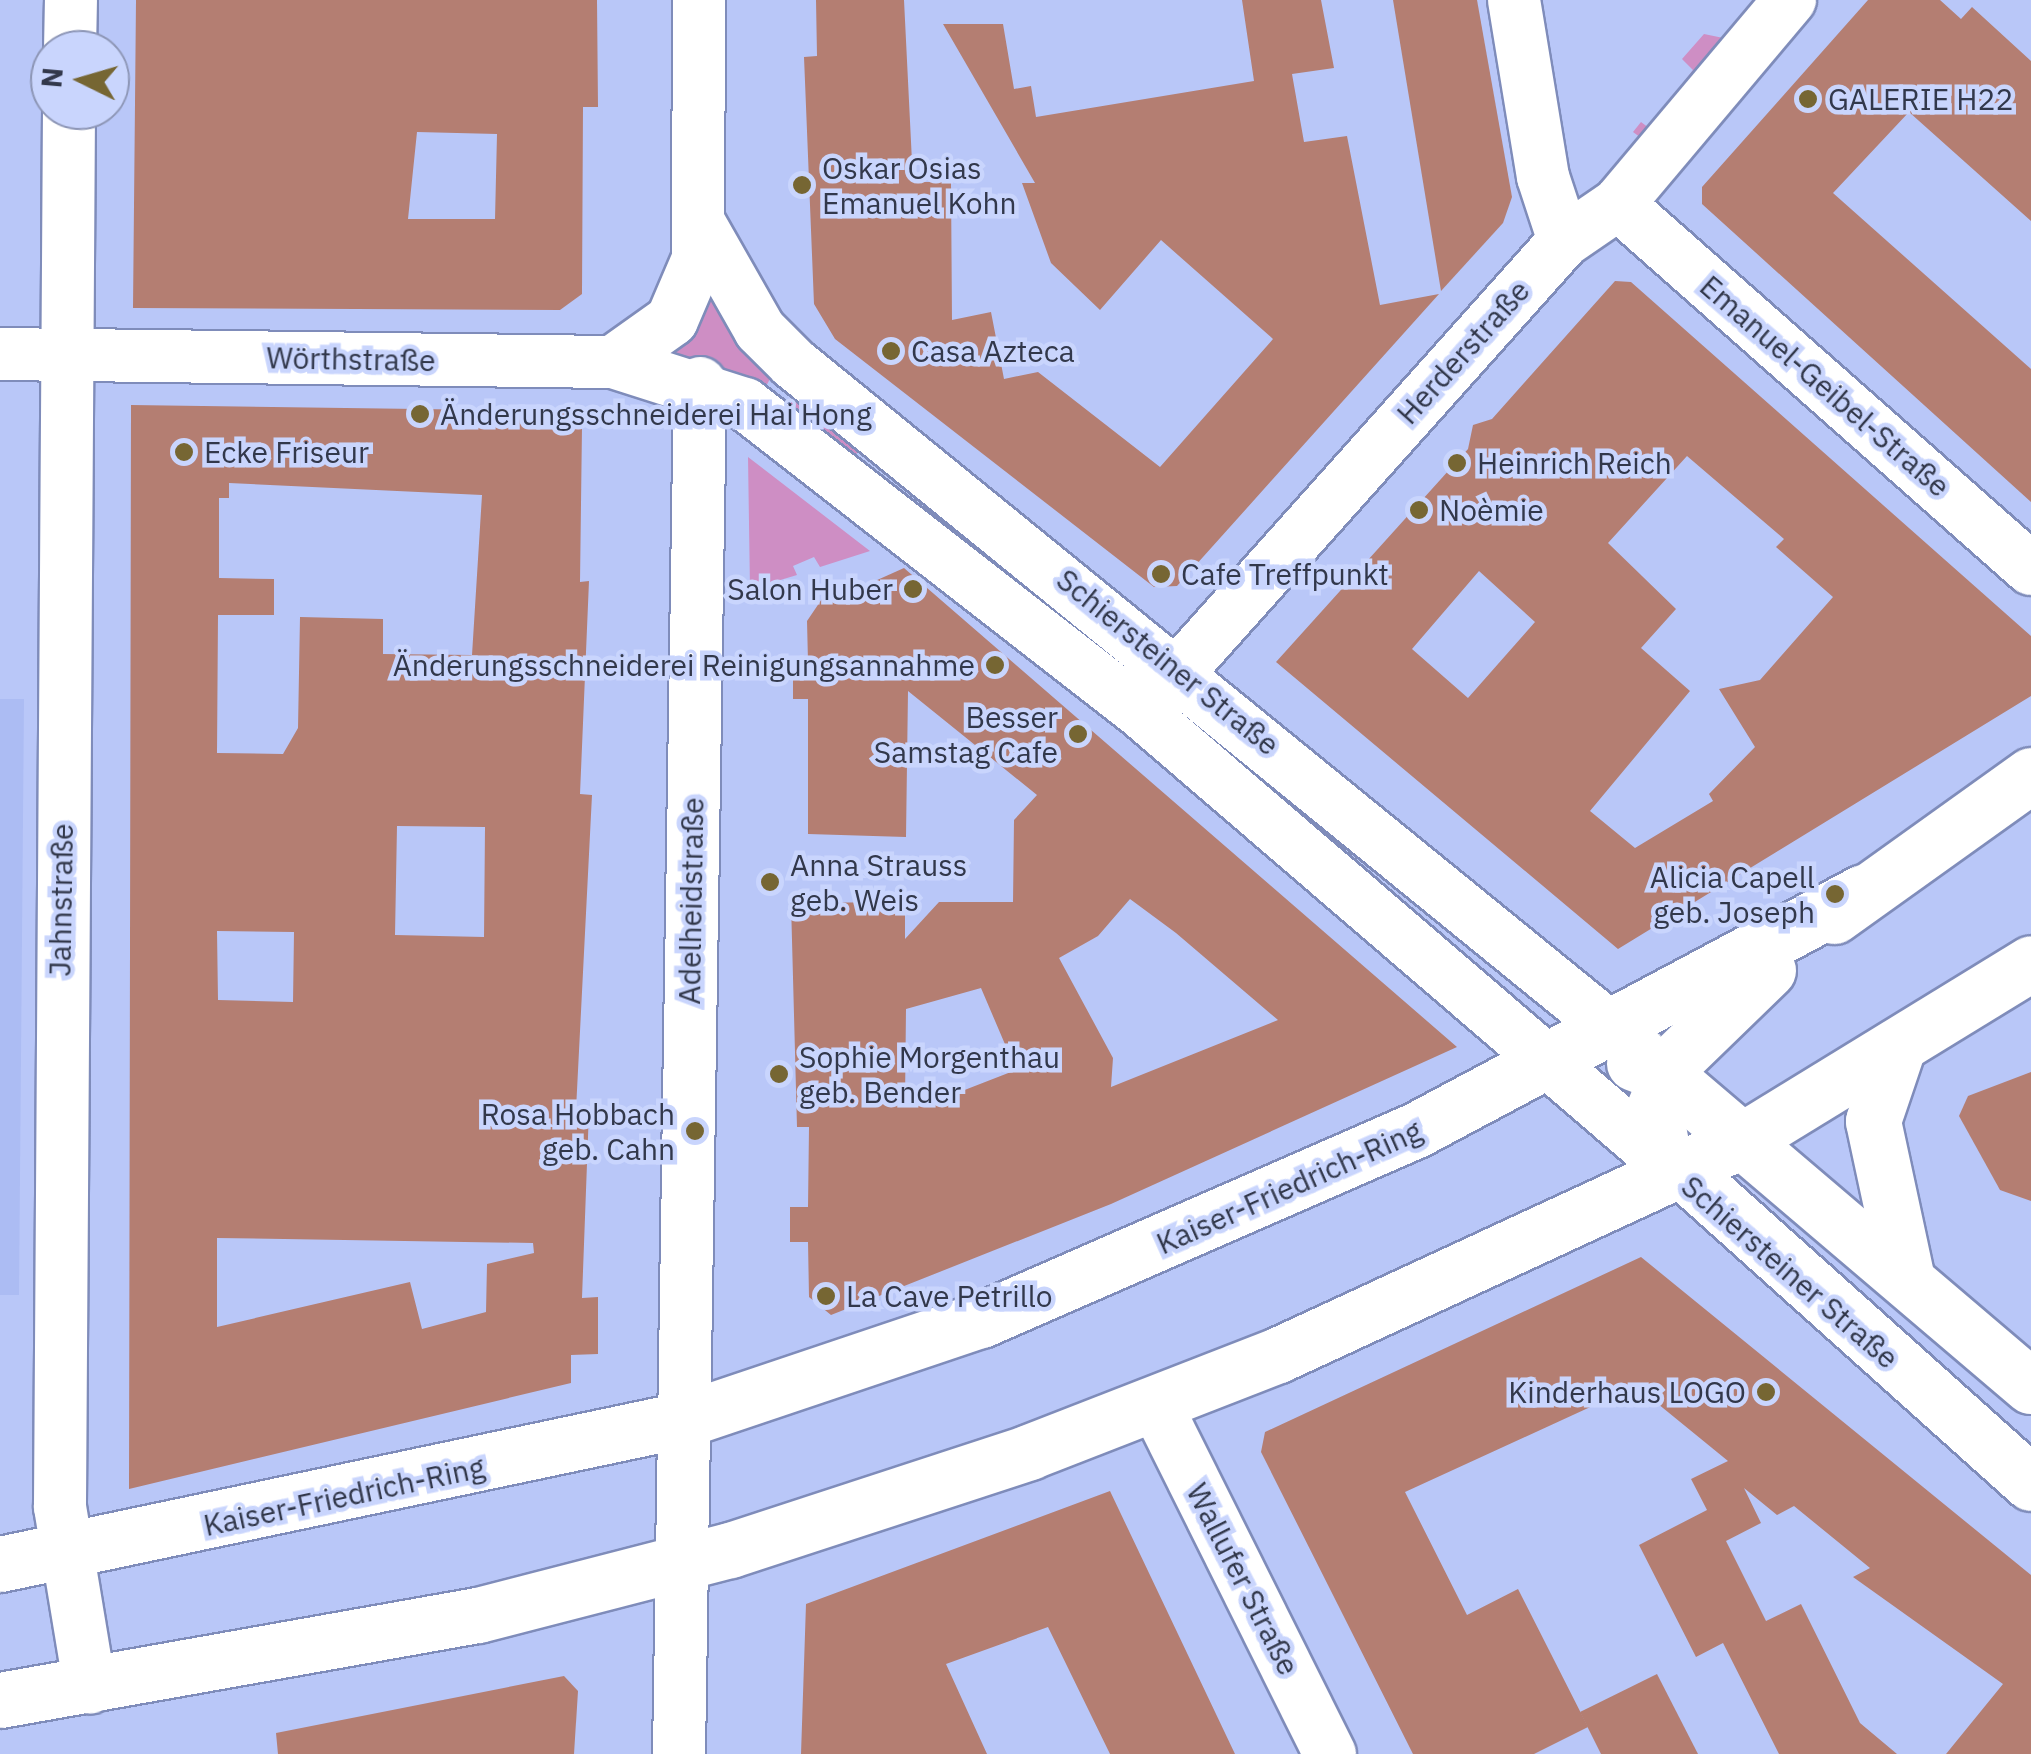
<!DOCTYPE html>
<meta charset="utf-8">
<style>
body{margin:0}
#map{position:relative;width:2031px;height:1754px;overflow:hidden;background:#b9c7f8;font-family:"IBM Plex Sans",sans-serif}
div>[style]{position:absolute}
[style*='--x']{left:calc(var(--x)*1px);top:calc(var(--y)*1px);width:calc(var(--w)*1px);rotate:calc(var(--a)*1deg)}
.built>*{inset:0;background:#acbcf3}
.green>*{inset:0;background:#ce8ec4}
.building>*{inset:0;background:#b47e72}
.roads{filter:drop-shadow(2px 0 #7f8cba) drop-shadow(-2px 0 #7f8cba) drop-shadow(0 2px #7f8cba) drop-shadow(0 -2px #7f8cba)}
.minor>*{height:52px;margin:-26px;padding:0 26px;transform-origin:26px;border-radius:26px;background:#fff}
.major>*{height:55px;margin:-27.5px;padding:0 27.5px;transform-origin:27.5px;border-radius:27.5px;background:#fff}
.dots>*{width:28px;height:28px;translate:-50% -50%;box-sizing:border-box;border:5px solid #c9d5fd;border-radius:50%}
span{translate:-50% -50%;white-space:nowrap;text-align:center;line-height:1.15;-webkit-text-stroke:9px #c9d5fd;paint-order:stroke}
.poi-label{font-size:30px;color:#32384b}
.left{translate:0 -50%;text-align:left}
.right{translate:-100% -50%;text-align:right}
.street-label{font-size:30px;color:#32384b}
.north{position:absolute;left:30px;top:30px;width:100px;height:100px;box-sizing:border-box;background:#c9d5fd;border:2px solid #8d96b6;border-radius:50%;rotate:275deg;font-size:28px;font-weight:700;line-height:40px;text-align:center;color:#32384b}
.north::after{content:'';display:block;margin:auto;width:35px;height:45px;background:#766633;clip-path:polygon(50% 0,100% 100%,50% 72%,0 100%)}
</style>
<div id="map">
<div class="built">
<div style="clip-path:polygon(0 699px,24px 699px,19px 1295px,0 1295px)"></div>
</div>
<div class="green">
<div style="clip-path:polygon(1704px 34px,1733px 40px,1648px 143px,1633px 132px,1641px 122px,1649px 128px,1693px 70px,1682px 59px)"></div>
<div style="clip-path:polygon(710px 294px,776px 367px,760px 398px,667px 360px)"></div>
<div style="clip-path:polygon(799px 387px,861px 450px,850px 459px,785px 414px)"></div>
<div style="clip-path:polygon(748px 457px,870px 551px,820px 567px,814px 557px,793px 566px,797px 575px,750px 589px)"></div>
</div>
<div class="building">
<div style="clip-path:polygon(evenodd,136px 0,597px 0,598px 107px,583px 107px,582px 294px,560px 310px,133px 308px,136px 0,417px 132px,497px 134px,495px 219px,408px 219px,417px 132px)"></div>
<div style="clip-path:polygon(816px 0,904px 0,913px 182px,951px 182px,952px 320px,991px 312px,1004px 379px,1038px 372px,1160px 467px,1273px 339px,1161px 240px,1100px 310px,1051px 263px,1022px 183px,1035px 183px,943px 24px,1003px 24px,1014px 89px,1031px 86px,1036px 117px,1254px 81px,1242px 0,1321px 0,1334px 68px,1292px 74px,1304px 142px,1347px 136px,1380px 305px,1439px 294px,1177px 586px,1154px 587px,835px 339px,814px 304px,804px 57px,817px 56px)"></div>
<div style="clip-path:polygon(1393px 0,1477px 0,1512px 197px,1503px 223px,1441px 291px)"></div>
<div style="clip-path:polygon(1868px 0,1940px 0,1961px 19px,1972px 7px,2031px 61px,2031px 221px,1909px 112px,1833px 193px,2031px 369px,2031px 502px,1702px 204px,1702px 187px)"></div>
<div style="clip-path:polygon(evenodd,1615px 281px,1631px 282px,2031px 636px,2031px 696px,1618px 949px,1276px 662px,1468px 449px,1473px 425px,1492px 419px,1615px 281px,1687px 456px,1784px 539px,1776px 547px,1833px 597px,1760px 680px,1719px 689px,1755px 747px,1709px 794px,1713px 801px,1635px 848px,1590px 811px,1690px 691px,1641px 648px,1676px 609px,1608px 543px,1687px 456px,1615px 281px,1479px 571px,1535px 622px,1468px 698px,1412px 649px,1479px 571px)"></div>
<div style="clip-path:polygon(evenodd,131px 405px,568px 411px,582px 427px,580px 582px,589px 581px,580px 794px,592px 795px,576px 1110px,589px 1110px,582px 1298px,598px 1297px,598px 1354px,571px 1355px,571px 1383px,129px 1489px,131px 405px,229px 483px,482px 495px,472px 655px,383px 654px,383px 619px,300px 617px,298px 728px,283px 754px,217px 753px,218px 615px,274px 615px,274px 579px,219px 578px,219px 498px,229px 498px,229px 483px,131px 405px,397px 826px,485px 827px,484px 937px,395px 935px,397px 826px,131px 405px,217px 931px,294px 932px,293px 1002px,218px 1000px,217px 931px,131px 405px,217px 1238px,533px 1243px,534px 1253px,487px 1264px,486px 1312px,422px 1329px,410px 1282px,217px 1327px,217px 1238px)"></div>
<div style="clip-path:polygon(evenodd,904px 568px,1457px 1047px,1111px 1204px,831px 1315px,809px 1297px,808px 1242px,790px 1242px,790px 1207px,808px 1207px,809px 1127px,797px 1127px,791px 903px,905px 902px,905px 939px,939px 902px,1013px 902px,1014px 820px,1037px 795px,908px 691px,906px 837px,808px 834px,808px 699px,793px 699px,793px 661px,808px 662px,807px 621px,830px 587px,837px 598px,904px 568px,1130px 899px,1176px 933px,1278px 1020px,1111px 1087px,1113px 1058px,1059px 958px,1098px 936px,1130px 899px,904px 568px,981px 988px,1016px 1070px,944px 1098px,939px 1086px,905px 1101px,906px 1009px,981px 988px)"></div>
<div style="clip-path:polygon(2031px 1072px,2031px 1201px,2000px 1190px,1959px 1116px,1968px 1096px)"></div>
<div style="clip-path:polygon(1641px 1257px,2031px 1575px,2031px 1754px,1946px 1754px,2003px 1684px,1853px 1577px,1870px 1568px,1794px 1506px,1777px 1515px,1744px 1488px,1761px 1523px,1726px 1541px,1766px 1621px,1801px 1604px,1860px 1723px,1897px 1754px,1779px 1754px,1723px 1643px,1696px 1657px,1639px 1545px,1707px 1510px,1691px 1479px,1728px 1461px,1636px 1386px,1405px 1492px,1467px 1615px,1518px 1589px,1588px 1727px,1534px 1754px,1413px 1754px,1261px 1452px,1265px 1432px)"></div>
<div style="clip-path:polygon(1110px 1491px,1235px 1754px,1110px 1754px,1048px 1627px,946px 1664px,987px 1754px,801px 1754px,806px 1604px)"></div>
<div style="clip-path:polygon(1657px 1674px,1698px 1754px,1601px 1754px,1580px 1712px)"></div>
<div style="clip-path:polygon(564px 1676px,578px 1691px,574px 1754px,278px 1754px,276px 1733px)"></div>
</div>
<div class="roads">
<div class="minor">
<div style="--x:1514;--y:0;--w:179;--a:80.7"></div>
<div style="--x:1543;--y:177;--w:67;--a:71.8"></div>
<div style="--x:70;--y:50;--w:50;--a:-88.9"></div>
<div style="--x:69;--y:110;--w:1397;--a:90.37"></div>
<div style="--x:60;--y:1507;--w:183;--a:80.6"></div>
<div style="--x:1618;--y:204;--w:551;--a:41.47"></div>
<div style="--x:701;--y:226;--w:120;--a:60.4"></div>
<div style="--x:760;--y:330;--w:47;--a:45"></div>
<div style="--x:793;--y:363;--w:1092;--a:39.13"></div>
<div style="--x:0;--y:354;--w:613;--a:0.75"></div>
<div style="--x:613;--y:362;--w:139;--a:17.7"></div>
<div style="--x:745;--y:404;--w:503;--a:37.89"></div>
<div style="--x:1142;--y:713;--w:703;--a:40.67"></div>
<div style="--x:613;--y:362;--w:72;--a:-35.4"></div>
<div style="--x:672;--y:320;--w:66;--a:-66.9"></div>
<div style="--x:698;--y:259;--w:259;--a:-89.8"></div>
<div style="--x:1156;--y:697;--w:612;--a:-48.18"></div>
<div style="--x:1564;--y:241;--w:65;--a:-34.4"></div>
<div style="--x:1618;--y:204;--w:267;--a:-49.9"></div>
<div style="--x:1156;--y:1405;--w:390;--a:63.5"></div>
<div style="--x:679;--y:1754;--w:1371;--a:-89.12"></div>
</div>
<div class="major">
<div style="--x:1834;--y:916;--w:242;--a:-35.6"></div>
<div style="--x:1768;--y:970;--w:135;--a:135.9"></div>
<div style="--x:1671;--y:1064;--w:47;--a:111.1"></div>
<div style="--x:1654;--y:1108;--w:46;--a:78.7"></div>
<div style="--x:1663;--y:1153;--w:494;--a:41.9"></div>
<div style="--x:1898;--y:1047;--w:78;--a:108.7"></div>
<div style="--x:1873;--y:1121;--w:163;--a:77.9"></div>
<div style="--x:1634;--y:1063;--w:33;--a:21"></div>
<div style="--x:1665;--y:1075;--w:480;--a:40.4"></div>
<div style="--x:0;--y:1564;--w:701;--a:-11.93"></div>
<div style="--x:686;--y:1419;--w:311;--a:-18.6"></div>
<div style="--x:981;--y:1320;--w:475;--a:-23.6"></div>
<div style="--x:1416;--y:1130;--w:506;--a:-28.03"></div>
<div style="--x:0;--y:1700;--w:485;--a:-10.1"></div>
<div style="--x:478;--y:1615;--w:260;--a:-14.5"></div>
<div style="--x:730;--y:1550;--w:315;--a:-18.1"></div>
<div style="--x:1029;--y:1452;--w:267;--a:-21.3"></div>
<div style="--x:1278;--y:1355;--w:510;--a:-24.81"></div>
<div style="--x:1741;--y:1141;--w:340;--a:-31.5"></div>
</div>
</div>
<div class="dots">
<div style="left:1808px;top:99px;background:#766633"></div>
<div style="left:802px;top:185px;background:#766633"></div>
<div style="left:891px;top:351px;background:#766633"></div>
<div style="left:420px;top:414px;background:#766633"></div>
<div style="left:184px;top:452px;background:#766633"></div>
<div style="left:1457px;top:463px;background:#766633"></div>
<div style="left:1419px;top:510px;background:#766633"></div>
<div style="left:1161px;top:574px;background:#766633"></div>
<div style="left:913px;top:589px;background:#766633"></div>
<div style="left:995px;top:665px;background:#766633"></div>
<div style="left:1078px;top:734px;background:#766633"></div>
<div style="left:770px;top:882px;background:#766633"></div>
<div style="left:1835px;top:894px;background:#766633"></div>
<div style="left:779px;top:1074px;background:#766633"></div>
<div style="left:695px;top:1131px;background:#766633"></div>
<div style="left:826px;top:1296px;background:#766633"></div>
<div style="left:1766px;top:1392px;background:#766633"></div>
</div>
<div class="poi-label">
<span class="left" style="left:1828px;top:99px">GALERIE H22</span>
<span class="left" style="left:822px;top:185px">Oskar Osias<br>Emanuel Kohn</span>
<span class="left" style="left:911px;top:351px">Casa Azteca</span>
<span class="left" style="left:440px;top:414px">Änderungsschneiderei Hai Hong</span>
<span class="left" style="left:204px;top:452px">Ecke Friseur</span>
<span class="left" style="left:1477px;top:463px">Heinrich Reich</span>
<span class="left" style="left:1439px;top:510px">Noèmie</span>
<span class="left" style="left:1181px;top:574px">Cafe Treffpunkt</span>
<span class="right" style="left:893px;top:589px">Salon Huber</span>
<span class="right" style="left:975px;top:665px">Änderungsschneiderei Reinigungsannahme</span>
<span class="right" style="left:1058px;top:734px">Besser<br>Samstag Cafe</span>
<span class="left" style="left:790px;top:882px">Anna Strauss<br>geb. Weis</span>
<span class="right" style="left:1815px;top:894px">Alicia Capell<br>geb. Joseph</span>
<span class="left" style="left:799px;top:1074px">Sophie Morgenthau<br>geb. Bender</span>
<span class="right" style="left:675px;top:1131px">Rosa Hobbach<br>geb. Cahn</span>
<span class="left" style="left:846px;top:1296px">La Cave Petrillo</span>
<span class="right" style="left:1746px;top:1392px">Kinderhaus LOGO</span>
</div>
<div class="street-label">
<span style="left:1463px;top:352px;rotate:-48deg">Herderstraße</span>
<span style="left:351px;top:359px;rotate:1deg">Wörthstraße</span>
<span style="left:1825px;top:386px;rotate:41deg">Emanuel-Geibel-Straße</span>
<span style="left:1168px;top:662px;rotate:39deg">Schiersteiner Straße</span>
<span style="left:61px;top:900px;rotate:-89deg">Jahnstraße</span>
<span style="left:691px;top:901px;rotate:-89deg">Adelheidstraße</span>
<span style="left:1289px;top:1187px;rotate:-24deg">Kaiser-Friedrich-Ring</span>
<span style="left:1790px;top:1272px;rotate:41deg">Schiersteiner Straße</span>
<span style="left:344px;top:1496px;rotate:-12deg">Kaiser-Friedrich-Ring</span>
<span style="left:1243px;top:1579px;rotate:63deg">Wallufer Straße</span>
</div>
<div class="north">N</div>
</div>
